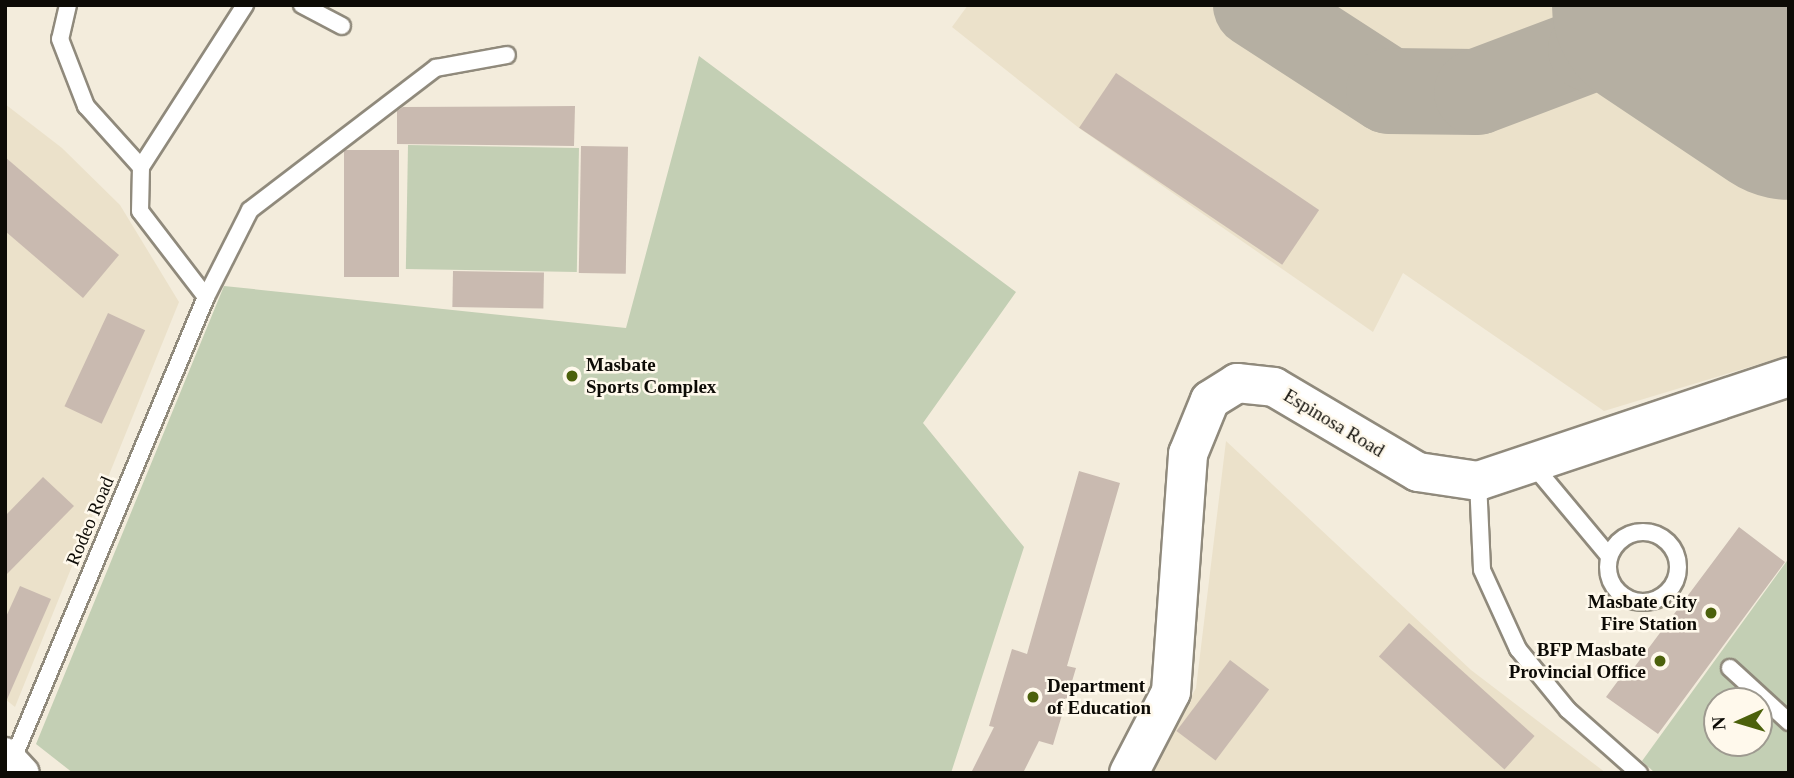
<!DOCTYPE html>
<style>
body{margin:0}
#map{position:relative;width:1794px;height:778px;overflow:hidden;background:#f3ecdc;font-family:"Times New Roman",serif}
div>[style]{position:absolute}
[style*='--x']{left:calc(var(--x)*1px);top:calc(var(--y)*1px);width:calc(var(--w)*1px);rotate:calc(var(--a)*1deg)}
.built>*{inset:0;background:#ebe1ca}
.green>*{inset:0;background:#c3cfb4;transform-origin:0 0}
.taxiway>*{height:86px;margin:-43px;padding:0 43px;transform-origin:43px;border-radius:43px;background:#b5afa2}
.runway>*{height:215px;margin:-107.5px;padding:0 107.5px;transform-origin:107.5px;border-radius:107.5px;background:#b5afa2}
.building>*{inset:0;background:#c9bab0;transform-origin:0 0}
.roads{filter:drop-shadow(2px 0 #908a7c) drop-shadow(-2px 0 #908a7c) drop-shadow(0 2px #908a7c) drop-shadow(0 -2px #908a7c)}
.service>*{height:16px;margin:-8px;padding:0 8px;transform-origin:8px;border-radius:8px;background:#fff}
.service>.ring{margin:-8px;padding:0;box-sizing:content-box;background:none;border:16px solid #fff;border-radius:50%}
.minor>*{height:32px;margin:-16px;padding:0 16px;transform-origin:16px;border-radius:16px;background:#fff}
.tertiary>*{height:38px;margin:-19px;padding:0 19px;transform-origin:19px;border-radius:19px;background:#fff}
.dots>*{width:19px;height:19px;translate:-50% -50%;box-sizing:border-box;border:4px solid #fff9ec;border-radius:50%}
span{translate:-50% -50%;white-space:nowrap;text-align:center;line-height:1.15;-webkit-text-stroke:5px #fff9ec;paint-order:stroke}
.poi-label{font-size:19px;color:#0d0b06;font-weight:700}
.left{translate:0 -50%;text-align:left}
.right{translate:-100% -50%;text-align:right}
.street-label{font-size:19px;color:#0d0b06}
.frame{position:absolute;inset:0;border:7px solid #0d0b06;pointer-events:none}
.north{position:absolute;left:1703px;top:687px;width:70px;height:70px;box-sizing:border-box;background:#fff9ec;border:2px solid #9e9a90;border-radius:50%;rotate:266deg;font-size:19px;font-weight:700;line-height:28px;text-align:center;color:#0d0b06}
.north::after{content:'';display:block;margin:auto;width:24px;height:32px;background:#4c610b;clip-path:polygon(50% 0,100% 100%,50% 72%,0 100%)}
</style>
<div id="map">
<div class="built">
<div style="clip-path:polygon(968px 5px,1789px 5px,1789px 355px,1604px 411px,1403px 273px,1373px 332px,1079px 128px,952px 27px)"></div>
<div style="clip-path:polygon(5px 104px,62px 148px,120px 205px,179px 302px,15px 707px,5px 699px)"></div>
<div style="clip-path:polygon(1226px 441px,1471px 670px,1606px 773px,1149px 773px,1196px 688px)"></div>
</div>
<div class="green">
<div style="clip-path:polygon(699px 56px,1016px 292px,923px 423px,1024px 547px,951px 773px,73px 773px,36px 744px,224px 286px,626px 328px)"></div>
<div style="left:408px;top:145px;width:171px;height:124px;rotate:1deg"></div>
<div style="clip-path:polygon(evenodd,1789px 558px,1789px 773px,1655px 773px,1642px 761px,1789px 558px,1717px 701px,1759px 701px,1759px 743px,1717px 743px,1717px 701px)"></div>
</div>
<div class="taxiway">
<div style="--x:1256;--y:5;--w:158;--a:32.9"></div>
<div style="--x:1389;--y:91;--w:88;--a:0.7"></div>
<div style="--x:1477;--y:92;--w:122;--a:-20.7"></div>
<div style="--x:1591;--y:49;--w:19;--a:-51"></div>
<div style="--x:1603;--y:34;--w:29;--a:-82"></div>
<div style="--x:1591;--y:49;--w:110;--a:-8.4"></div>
</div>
<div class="runway">
<div style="--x:1659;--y:5;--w:156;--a:33.8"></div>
</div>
<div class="building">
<div style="left:1116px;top:73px;width:245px;height:66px;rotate:34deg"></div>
<div style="clip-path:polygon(575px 106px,574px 146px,397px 144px,397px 111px,403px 107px)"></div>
<div style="left:581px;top:146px;width:47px;height:127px;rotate:1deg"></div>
<div style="left:399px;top:150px;width:127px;height:55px;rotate:90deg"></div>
<div style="clip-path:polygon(5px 157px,119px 255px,83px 298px,5px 231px)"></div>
<div style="left:453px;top:271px;width:91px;height:36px;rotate:1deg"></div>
<div style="left:108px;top:313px;width:41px;height:103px;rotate:25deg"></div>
<div style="clip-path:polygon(1079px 471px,1120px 483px,1067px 666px,1076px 668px,1053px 745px,1039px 741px,1023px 773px,971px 773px,994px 727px,989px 726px,1012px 649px,1027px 654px)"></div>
<div style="clip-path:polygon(43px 477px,74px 506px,5px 576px,5px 516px)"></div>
<div style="clip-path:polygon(1739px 527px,1785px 562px,1658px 734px,1606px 697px,1629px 666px,1633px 669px)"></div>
<div style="clip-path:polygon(20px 586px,51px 599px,5px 704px,5px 619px)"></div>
<div style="left:1409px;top:623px;width:169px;height:45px;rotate:42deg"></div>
<div style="left:1230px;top:660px;width:49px;height:89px;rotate:37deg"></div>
</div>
<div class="roads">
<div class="service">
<div style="--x:68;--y:5;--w:35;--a:103"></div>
<div style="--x:60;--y:39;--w:72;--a:68.8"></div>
<div style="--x:86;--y:106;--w:82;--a:48"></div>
<div style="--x:302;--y:5;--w:45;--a:27.7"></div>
<div style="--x:206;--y:297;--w:108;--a:-127.5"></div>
<div style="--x:140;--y:211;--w:44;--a:-88.7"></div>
<div style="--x:141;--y:167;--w:193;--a:-57.3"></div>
<div style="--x:1533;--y:465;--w:119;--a:50.1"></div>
<div style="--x:1478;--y:481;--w:89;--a:87.4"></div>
<div style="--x:1482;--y:570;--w:87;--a:65.5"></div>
<div style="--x:1518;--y:649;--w:79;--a:50.7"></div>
<div style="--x:1568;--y:710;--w:95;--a:41.6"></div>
<div class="ring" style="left:1608px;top:532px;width:54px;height:54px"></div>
<div style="--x:1730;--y:668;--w:80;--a:42.5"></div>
<div style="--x:12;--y:761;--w:503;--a:-67.31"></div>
<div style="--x:206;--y:297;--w:97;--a:-63.2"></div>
<div style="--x:250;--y:210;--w:234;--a:-37.4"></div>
<div style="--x:436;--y:68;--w:72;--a:-10.4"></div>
</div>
<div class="minor">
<div style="--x:5;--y:754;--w:26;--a:47"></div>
</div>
<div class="tertiary">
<div style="--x:1129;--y:773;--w:91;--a:-62.6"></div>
<div style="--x:1171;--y:692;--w:239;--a:-85.9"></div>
<div style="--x:1188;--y:454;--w:58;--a:-67.8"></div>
<div style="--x:1210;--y:400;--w:32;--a:-32"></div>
<div style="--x:1237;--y:383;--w:37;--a:6"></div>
<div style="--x:1274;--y:387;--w:167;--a:30.6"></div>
<div style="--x:1418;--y:472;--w:61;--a:8.5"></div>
<div style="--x:1478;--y:481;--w:328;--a:-18.5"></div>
</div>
</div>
<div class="dots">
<div style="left:572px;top:376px;background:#4c610b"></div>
<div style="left:1711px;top:613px;background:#4c610b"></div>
<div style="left:1660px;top:661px;background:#4c610b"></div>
<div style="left:1033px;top:697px;background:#4c610b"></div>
</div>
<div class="poi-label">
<span class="left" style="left:586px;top:376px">Masbate<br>Sports Complex</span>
<span class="right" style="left:1697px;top:613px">Masbate City<br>Fire Station</span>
<span class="right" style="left:1646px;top:661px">BFP Masbate<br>Provincial Office</span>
<span class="left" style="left:1047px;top:697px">Department<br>of Education</span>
</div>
<div class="street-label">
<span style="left:1334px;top:423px;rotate:31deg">Espinosa Road</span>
<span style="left:90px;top:521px;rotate:-67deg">Rodeo Road</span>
</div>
<div class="frame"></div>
<div class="north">N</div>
</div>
